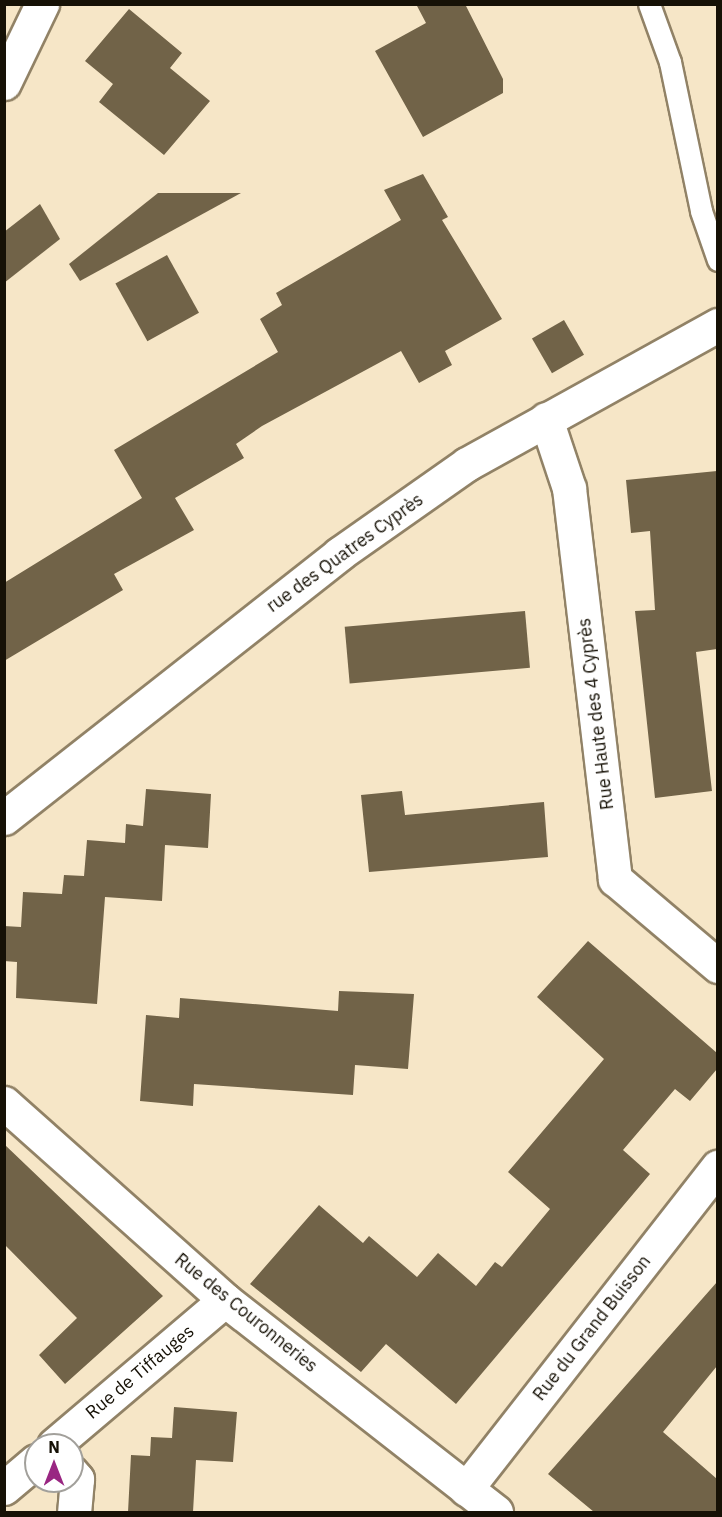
<!DOCTYPE html>
<meta charset="utf-8">
<style>
body{margin:0}
#map{position:relative;width:722px;height:1517px;overflow:hidden;background:#f6e6c7;font-family:"IBM Plex Sans",sans-serif}
div>[style]{position:absolute}
[style*='--x']{left:calc(var(--x)*1px);top:calc(var(--y)*1px);width:calc(var(--w)*1px);rotate:calc(var(--a)*1deg)}
.building>*{inset:0;background:#716348;transform-origin:0 0}
.roads{filter:drop-shadow(2px 0 #918266) drop-shadow(-2px 0 #918266) drop-shadow(0 2px #918266) drop-shadow(0 -2px #918266)}
.lane>*{height:21px;margin:-10.5px;padding:0 10.5px;transform-origin:10.5px;border-radius:10.5px;background:#fff}
.street>*{height:33px;margin:-16.5px;padding:0 16.5px;transform-origin:16.5px;border-radius:16.5px;background:#fff}
span{translate:-50% -50%;white-space:nowrap;text-align:center;line-height:1.15;-webkit-text-stroke:5px #fff;paint-order:stroke}
.street-label{font-size:18px;color:#161106}
.frame{position:absolute;inset:0;border:6px solid #161106;pointer-events:none}
.north{position:absolute;left:24px;top:1433px;width:60px;height:60px;box-sizing:border-box;background:#fff;border:2px solid #a2a09b;border-radius:50%;rotate:0deg;font-size:16px;font-weight:700;line-height:24px;text-align:center;color:#161106}
.north::after{content:'';display:block;margin:auto;width:21px;height:27px;background:#992682;clip-path:polygon(50% 0,100% 100%,50% 72%,0 100%)}
</style>
<div id="map">
<div class="building">
<div style="clip-path:polygon(416px 4px,465px 4px,503px 79px,503px 93px,423px 137px,375px 51px,426px 23px)"></div>
<div style="clip-path:polygon(129px 9px,182px 53px,170px 68px,210px 101px,164px 155px,99px 102px,113px 84px,85px 61px)"></div>
<div style="clip-path:polygon(423px 174px,448px 217px,442px 220px,502px 319px,445px 351px,452px 365px,419px 383px,401px 351px,262px 426px,236px 444px,244px 458px,175px 498px,194px 530px,114px 574px,123px 590px,4px 661px,4px 583px,142px 498px,114px 450px,278px 352px,260px 319px,282px 305px,276px 293px,401px 220px,384px 190px)"></div>
<div style="clip-path:polygon(158px 193px,241px 193px,80px 281px,69px 264px)"></div>
<div style="clip-path:polygon(40px 204px,60px 239px,4px 283px,4px 232px)"></div>
<div style="left:167px;top:255px;width:66px;height:59px;rotate:61deg"></div>
<div style="left:564px;top:320px;width:40px;height:37px;rotate:60deg"></div>
<div style="clip-path:polygon(717px 471px,717px 649px,696px 652px,712px 791px,655px 798px,635px 611px,655px 610px,650px 531px,631px 533px,626px 480px)"></div>
<div style="left:525px;top:611px;width:57px;height:181px;rotate:85deg"></div>
<div style="clip-path:polygon(146px 789px,211px 794px,208px 848px,165px 845px,162px 901px,105px 897px,97px 1004px,16px 998px,17px 962px,4px 961px,4px 926px,21px 927px,23px 892px,62px 894px,64px 875px,84px 876px,87px 840px,125px 843px,126px 824px,143px 826px)"></div>
<div style="clip-path:polygon(402px 791px,405px 815px,544px 802px,548px 857px,369px 872px,361px 795px)"></div>
<div style="clip-path:polygon(588px 941px,717px 1053px,717px 1069px,690px 1101px,675px 1089px,623px 1150px,650px 1174px,456px 1404px,386px 1344px,361px 1372px,250px 1284px,319px 1205px,363px 1243px,369px 1236px,417px 1277px,438px 1253px,476px 1286px,495px 1262px,502px 1267px,550px 1209px,508px 1172px,604px 1059px,537px 997px)"></div>
<div style="clip-path:polygon(339px 991px,414px 994px,408px 1069px,355px 1065px,353px 1095px,194px 1084px,193px 1106px,140px 1101px,146px 1015px,179px 1018px,180px 998px,338px 1011px)"></div>
<div style="clip-path:polygon(4px 1144px,163px 1296px,65px 1384px,39px 1355px,77px 1318px,4px 1244px)"></div>
<div style="clip-path:polygon(717px 1282px,717px 1366px,663px 1432px,717px 1479px,717px 1512px,594px 1512px,548px 1474px)"></div>
<div style="clip-path:polygon(174px 1407px,237px 1412px,233px 1462px,196px 1460px,193px 1512px,128px 1512px,131px 1455px,150px 1456px,151px 1437px,172px 1438px)"></div>
</div>
<div class="roads">
<div class="lane">
<div style="--x:649;--y:4;--w:62;--a:70.1"></div>
<div style="--x:670;--y:62;--w:152;--a:78.2"></div>
<div style="--x:701;--y:211;--w:52;--a:70.9"></div>
</div>
<div class="street">
<div style="--x:4;--y:83;--w:88;--a:-64.3"></div>
<div style="--x:546;--y:419;--w:73;--a:71.6"></div>
<div style="--x:569;--y:488;--w:394;--a:83.3"></div>
<div style="--x:615;--y:879;--w:135;--a:40.2"></div>
<div style="--x:4;--y:818;--w:427;--a:-38.2"></div>
<div style="--x:339;--y:554;--w:156;--a:-35.1"></div>
<div style="--x:467;--y:464;--w:287;--a:-29"></div>
<div style="--x:4;--y:1103;--w:296;--a:41.7"></div>
<div style="--x:225;--y:1300;--w:344;--a:38"></div>
<div style="--x:54;--y:1445;--w:224;--a:-40.3"></div>
<div style="--x:72;--y:1473;--w:8;--a:50"></div>
<div style="--x:77;--y:1479;--w:33;--a:95"></div>
<div style="--x:4;--y:1488;--w:42;--a:-40.2"></div>
<div style="--x:466;--y:1489;--w:409;--a:-52"></div>
</div>
</div>
<div class="street-label">
<span style="left:345px;top:553px;rotate:-36deg">rue des Quatres Cyprès</span>
<span style="left:596px;top:714px;rotate:-97deg">Rue Haute des 4 Cyprès</span>
<span style="left:246px;top:1313px;rotate:39deg">Rue des Couronneries</span>
<span style="left:592px;top:1328px;rotate:-52deg">Rue du Grand Buisson</span>
<span style="left:140px;top:1372px;rotate:-40deg">Rue de Tiffauges</span>
</div>
<div class="frame"></div>
<div class="north">N</div>
</div>
